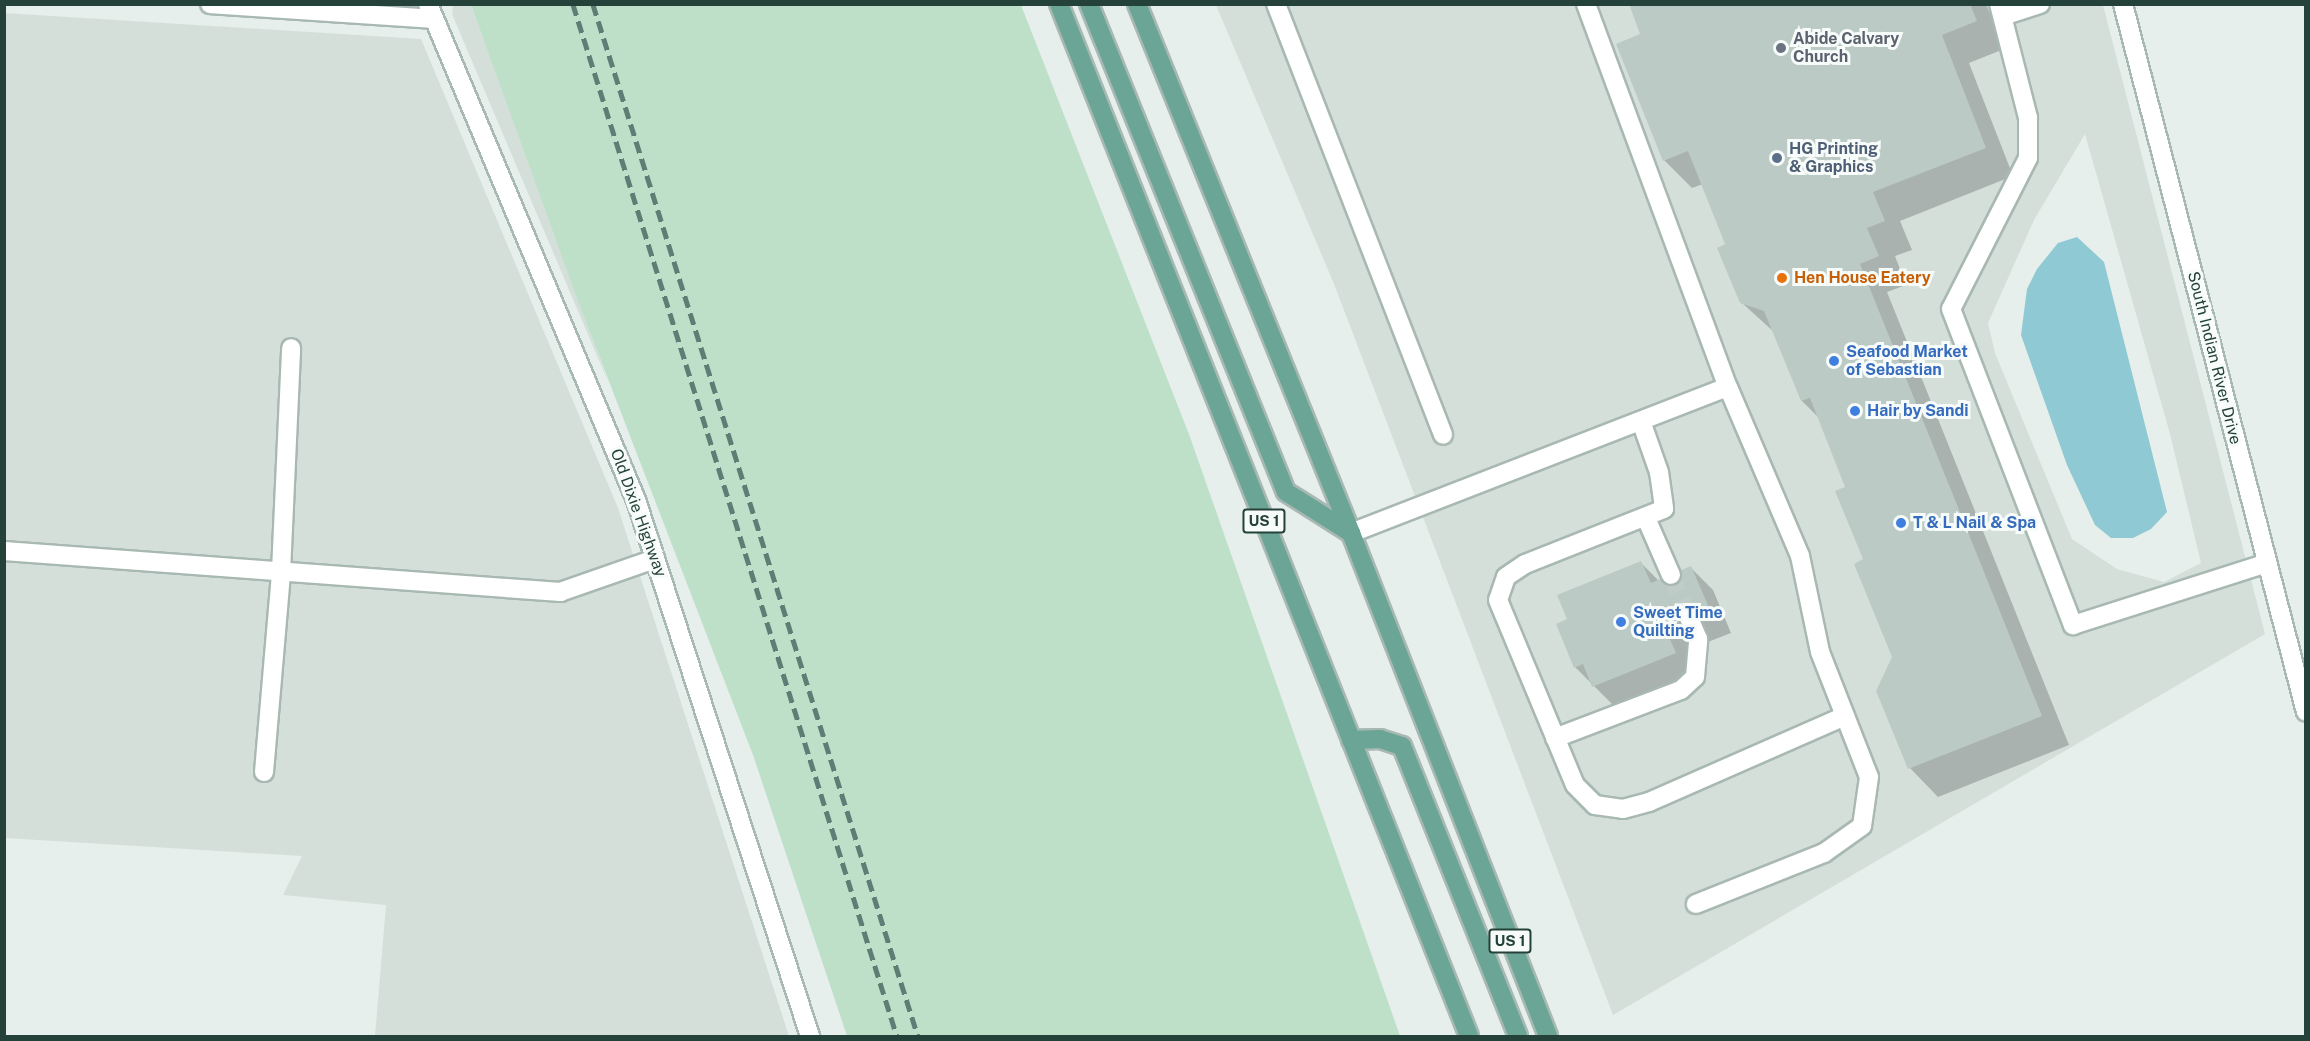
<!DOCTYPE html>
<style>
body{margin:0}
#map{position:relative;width:2310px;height:1041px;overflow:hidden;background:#e6efeb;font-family:"Public Sans",sans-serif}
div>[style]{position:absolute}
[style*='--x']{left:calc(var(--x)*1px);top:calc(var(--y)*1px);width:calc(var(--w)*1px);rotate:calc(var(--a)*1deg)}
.built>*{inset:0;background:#d4dfda}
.green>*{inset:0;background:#bfe0c8}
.water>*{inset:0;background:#8ec9d4}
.shadow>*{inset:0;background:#0003}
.building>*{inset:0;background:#bbcac4}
.minor-tunnel>*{height:18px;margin-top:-9px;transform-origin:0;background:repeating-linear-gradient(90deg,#bfccc8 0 18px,transparent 0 27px)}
.roads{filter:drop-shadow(2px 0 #a8b8b2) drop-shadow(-2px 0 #a8b8b2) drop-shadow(0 2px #a8b8b2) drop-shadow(0 -2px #a8b8b2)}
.minor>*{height:18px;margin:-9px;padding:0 9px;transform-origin:9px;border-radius:9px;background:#fff}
.major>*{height:18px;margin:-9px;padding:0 9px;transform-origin:9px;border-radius:9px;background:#6aa596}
.rail>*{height:4.5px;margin-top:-2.25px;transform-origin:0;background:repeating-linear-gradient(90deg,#5f7d75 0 12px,transparent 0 18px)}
.dots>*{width:16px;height:16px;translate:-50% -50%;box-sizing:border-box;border:3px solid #f7fbf9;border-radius:50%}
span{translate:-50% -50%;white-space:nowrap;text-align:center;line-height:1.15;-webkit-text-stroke:6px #f7fbf9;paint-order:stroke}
.shield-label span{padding:2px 4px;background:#f7fbf9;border:2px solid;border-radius:4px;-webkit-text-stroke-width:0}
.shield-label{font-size:15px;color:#24423a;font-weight:700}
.worship-label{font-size:16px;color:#5b616d;font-weight:700}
.left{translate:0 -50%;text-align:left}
.service-label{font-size:16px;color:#4e5e75;font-weight:700}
.food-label{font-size:16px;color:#c56008;font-weight:700}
.shop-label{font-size:16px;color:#366cbe;font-weight:700}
.street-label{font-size:16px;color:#24423a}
.frame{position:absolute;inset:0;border:6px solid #24423a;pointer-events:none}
</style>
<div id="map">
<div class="built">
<div style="clip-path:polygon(453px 5px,471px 5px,609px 384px,452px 14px)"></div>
<div style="clip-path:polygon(evenodd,1216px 5px,2103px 5px,2265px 634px,1613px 1015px,1334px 284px,1216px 5px,2085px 134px,2170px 434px,2201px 563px,2164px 582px,2117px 569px,2072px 539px,1995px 353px,1988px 323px,2034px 220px,2085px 134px)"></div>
<div style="clip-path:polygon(4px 13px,421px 39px,618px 508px,789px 1036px,375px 1036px,386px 905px,283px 895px,302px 856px,5px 838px)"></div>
</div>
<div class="green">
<div style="clip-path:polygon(471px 5px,1021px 5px,1190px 437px,1400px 1036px,847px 1036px,753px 755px,578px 301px)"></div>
</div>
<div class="water">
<div style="clip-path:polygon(2077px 237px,2104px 262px,2167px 512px,2151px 529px,2133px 538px,2111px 538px,2095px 525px,2067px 465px,2021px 335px,2027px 289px,2037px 269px,2058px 243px)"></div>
</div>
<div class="shadow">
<div style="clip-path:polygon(1630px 4px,1986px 4px,2004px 49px,1969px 63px,2013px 176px,1900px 221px,1912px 250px,1895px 256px,1906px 285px,1887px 292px,2069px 745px,1938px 797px,1910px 768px,1878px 691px,1893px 657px,1847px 488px,1819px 418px,1802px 401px,1774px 332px,1741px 302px,1727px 245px,1703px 184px,1692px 188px,1664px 160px,1642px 35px)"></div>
<div style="clip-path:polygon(1641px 563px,1659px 581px,1691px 568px,1713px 590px,1731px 633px,1687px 650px,1697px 675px,1616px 708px,1575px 667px,1569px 620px)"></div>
</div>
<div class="building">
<div style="clip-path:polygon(1629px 4px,1970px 4px,1977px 21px,1942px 35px,1986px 148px,1873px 192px,1885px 221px,1867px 228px,1879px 256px,1860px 264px,2042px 716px,1908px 769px,1876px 691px,1892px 657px,1854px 564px,1863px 559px,1835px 491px,1845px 487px,1810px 398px,1801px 401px,1764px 311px,1740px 303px,1717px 248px,1725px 244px,1688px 151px,1663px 161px,1616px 44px,1640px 34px)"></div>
<div style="clip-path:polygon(1641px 561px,1651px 583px,1691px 566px,1710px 610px,1665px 628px,1676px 653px,1592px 687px,1583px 664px,1574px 668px,1556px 624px,1567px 619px,1557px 595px)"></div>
</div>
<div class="minor-tunnel">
<div style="--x:1671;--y:575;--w:47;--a:67.3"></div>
</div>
<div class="roads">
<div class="minor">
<div style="--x:210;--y:4;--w:224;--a:3.8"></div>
<div style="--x:428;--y:4;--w:538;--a:67.25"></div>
<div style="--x:636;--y:500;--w:564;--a:72.02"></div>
<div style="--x:1276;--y:4;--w:462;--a:68.8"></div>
<div style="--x:1586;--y:4;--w:408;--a:69.7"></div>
<div style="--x:1728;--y:387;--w:184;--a:66.9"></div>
<div style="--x:1800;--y:556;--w:98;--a:78.2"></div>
<div style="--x:1820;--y:652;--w:134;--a:68.6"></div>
<div style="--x:1869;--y:777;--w:49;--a:98.1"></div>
<div style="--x:1862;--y:826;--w:47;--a:144.6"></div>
<div style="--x:1824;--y:853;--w:138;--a:158.3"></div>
<div style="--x:1999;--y:4;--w:118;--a:75.7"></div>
<div style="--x:2028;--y:118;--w:40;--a:90"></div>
<div style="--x:2028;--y:158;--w:169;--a:117"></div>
<div style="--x:1951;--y:309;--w:339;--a:68.9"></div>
<div style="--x:2073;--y:625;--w:204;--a:-17.7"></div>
<div style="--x:2123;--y:4;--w:731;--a:75.51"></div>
<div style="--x:2003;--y:16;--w:39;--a:-18"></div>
<div style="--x:1641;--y:421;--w:54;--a:70.6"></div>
<div style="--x:1659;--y:472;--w:37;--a:82"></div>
<div style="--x:1664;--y:509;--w:149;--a:158.4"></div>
<div style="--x:1525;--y:564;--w:23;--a:146"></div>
<div style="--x:1506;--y:577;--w:24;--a:109"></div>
<div style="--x:1498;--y:600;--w:200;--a:67.4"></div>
<div style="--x:1575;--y:785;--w:28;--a:45"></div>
<div style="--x:1595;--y:805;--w:28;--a:8"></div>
<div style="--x:1623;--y:809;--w:27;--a:-15"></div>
<div style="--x:1649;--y:802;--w:214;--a:-23.7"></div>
<div style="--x:1646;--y:518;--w:62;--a:66.3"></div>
<div style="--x:1351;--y:533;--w:404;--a:-21.2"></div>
<div style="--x:4;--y:551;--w:558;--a:4.22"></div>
<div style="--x:560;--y:592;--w:101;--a:-19.2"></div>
<div style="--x:1555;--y:738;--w:135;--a:-20.9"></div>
<div style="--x:1681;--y:690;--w:19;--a:-43"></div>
<div style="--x:1695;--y:677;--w:38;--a:-85"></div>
<div style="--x:1698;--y:639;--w:23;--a:-113"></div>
<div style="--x:264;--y:772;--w:201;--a:-85.1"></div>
<div style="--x:281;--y:572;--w:224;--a:-87.4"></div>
</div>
<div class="major">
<div style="--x:1059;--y:4;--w:1110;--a:68.33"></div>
<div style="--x:1089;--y:4;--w:526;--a:68.02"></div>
<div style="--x:1286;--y:492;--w:77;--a:32.2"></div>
<div style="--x:1137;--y:4;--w:571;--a:67.97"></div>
<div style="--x:1351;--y:533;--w:540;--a:68.61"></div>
<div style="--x:1351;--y:740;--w:29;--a:-2"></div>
<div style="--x:1380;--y:739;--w:23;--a:18"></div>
<div style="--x:1402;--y:746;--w:312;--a:68.2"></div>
</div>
</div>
<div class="rail">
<div style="--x:573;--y:4;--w:1082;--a:72.57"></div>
<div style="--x:593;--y:4;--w:1082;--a:72.52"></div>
</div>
<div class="dots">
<div style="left:1781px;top:48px;background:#6b7280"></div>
<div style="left:1777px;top:158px;background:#5c6f8a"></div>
<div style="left:1782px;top:278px;background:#e8710a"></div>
<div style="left:1834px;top:361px;background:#3f7fe0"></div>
<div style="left:1855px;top:411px;background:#3f7fe0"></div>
<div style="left:1901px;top:523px;background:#3f7fe0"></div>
<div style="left:1621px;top:622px;background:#3f7fe0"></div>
</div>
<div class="shield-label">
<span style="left:1264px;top:521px">US 1</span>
<span style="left:1510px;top:941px">US 1</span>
</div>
<div class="worship-label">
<span class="left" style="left:1793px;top:48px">Abide Calvary<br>Church</span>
</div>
<div class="service-label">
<span class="left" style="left:1789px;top:158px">HG Printing<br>&amp; Graphics</span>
</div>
<div class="food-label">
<span class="left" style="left:1794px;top:278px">Hen House Eatery</span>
</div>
<div class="shop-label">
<span class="left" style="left:1846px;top:361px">Seafood Market<br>of Sebastian</span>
<span class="left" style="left:1867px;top:411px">Hair by Sandi</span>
<span class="left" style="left:1913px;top:523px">T &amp; L Nail &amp; Spa</span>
<span class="left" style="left:1633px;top:622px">Sweet Time<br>Quilting</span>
</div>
<div class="street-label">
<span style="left:2214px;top:358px;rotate:76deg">South Indian River Drive</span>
<span style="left:638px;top:513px;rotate:70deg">Old Dixie Highway</span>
</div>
<div class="frame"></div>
</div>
